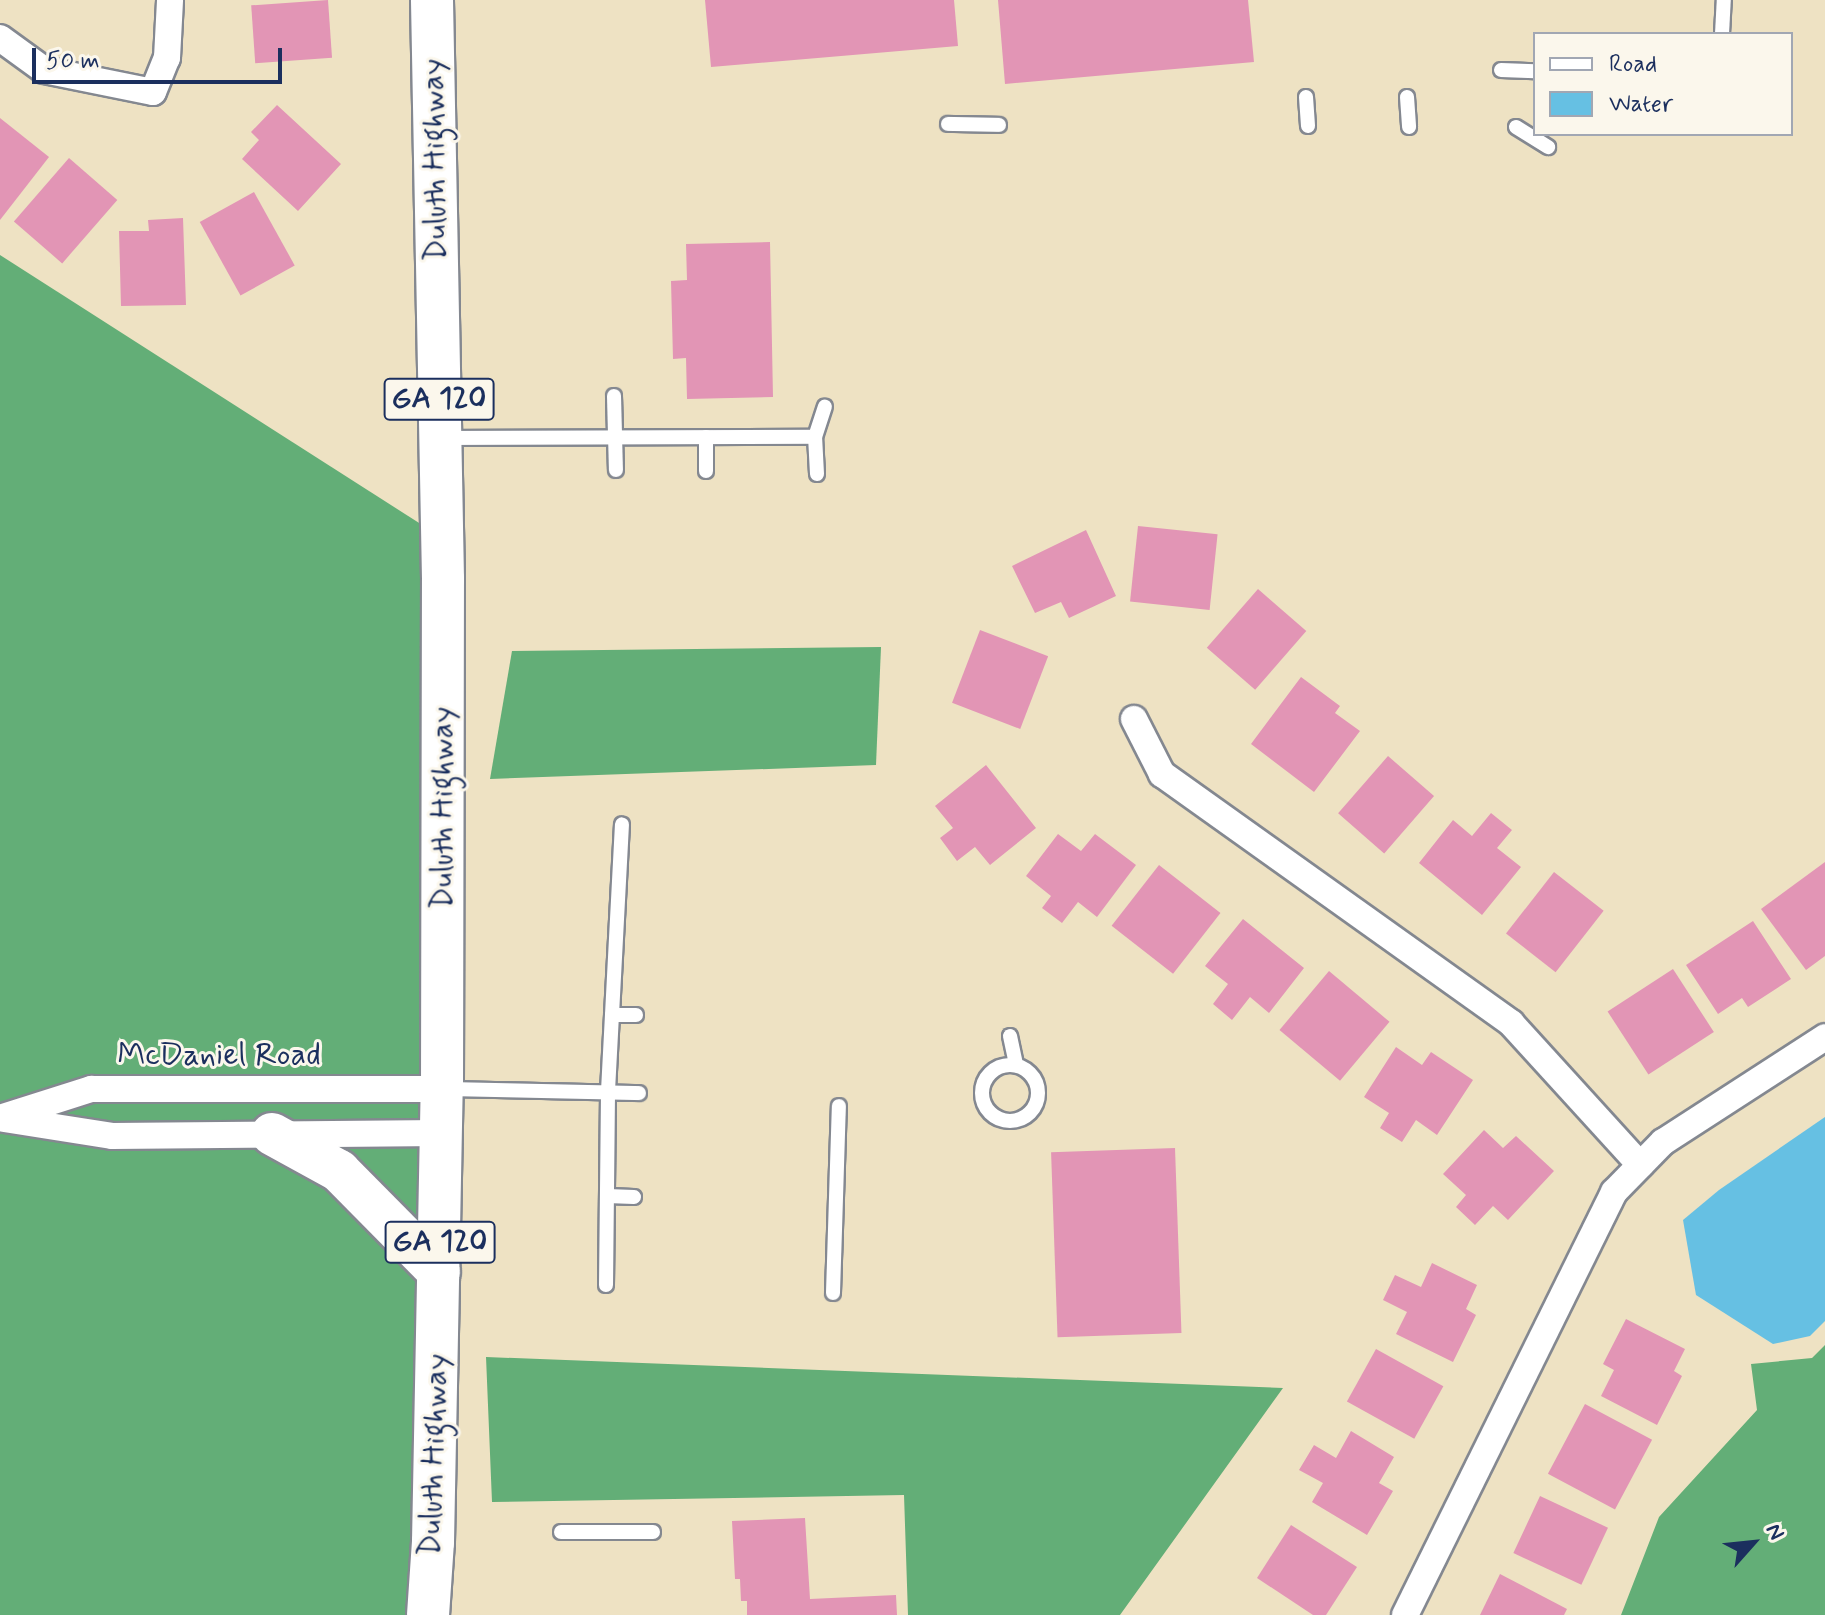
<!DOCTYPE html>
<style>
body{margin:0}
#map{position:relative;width:1825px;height:1615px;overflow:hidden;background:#eee2c3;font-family:Mynerve,sans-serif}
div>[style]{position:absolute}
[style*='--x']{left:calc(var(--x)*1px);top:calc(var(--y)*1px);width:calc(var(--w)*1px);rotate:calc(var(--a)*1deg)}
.forest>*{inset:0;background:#63ae77}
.water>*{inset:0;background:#66c0e3}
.building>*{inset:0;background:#e295b5;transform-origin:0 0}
.roads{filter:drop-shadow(2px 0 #848890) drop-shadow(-2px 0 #848890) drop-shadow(0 2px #848890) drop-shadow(0 -2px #848890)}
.lane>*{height:14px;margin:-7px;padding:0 7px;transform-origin:7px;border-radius:7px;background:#fff}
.lane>.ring{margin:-7px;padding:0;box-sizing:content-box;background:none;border:14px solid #fff;border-radius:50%}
.street>*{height:26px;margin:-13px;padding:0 13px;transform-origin:13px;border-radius:13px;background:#fff}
.primary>*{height:42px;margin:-21px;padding:0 21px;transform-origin:21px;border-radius:21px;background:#fff}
span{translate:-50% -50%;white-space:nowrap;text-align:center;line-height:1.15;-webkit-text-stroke:6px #fbf7ec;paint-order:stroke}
.shield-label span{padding:2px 6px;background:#fbf7ec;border:2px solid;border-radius:6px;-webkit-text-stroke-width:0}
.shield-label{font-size:30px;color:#1b2f5e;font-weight:700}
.street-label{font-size:32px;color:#1b2f5e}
.legend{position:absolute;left:1533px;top:32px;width:260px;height:104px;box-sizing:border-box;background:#fbf7ec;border:2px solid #a1a7b3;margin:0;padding:10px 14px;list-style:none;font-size:24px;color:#1b2f5e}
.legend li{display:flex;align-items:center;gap:16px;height:40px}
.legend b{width:40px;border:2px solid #a1a7b3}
.north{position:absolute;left:1713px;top:1503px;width:80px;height:80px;-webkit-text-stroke:6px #fbf7ec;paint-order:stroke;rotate:63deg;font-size:22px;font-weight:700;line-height:32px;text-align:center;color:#1b2f5e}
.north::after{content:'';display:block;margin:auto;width:28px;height:36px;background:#1b2f5e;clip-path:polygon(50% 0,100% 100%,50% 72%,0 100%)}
.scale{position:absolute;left:32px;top:48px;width:250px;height:36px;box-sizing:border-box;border:4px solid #1b2f5e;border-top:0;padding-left:10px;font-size:24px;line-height:28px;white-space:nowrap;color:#1b2f5e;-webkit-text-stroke:6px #fbf7ec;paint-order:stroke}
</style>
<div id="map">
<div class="forest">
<div style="clip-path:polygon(0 255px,441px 537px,421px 1615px,0 1615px)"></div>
<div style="clip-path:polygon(881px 647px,876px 765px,490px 779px,512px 651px)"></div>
<div style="clip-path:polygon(1825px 1345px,1825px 1615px,1621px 1615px,1659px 1517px,1757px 1410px,1751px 1364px,1812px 1358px)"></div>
<div style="clip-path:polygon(486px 1357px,1283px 1388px,1120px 1615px,908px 1615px,904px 1495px,492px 1502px)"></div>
</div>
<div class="water">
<div style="clip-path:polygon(1825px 1117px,1825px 1321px,1810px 1336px,1773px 1344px,1696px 1295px,1683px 1220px,1719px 1190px)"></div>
</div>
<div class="building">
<div style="left:328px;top:0;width:58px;height:77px;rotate:86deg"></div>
<div style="clip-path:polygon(705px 0,954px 0,958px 46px,711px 67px)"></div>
<div style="clip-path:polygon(998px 0,1248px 0,1254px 62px,1005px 84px)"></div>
<div style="clip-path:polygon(277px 105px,341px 164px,298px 211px,242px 159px,259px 140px,251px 132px)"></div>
<div style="clip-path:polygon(0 118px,49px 157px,0 220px)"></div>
<div style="left:69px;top:158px;width:64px;height:84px;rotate:41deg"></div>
<div style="left:254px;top:192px;width:84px;height:62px;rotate:61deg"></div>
<div style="clip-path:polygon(183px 218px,186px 305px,121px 306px,119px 231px,149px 231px,148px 220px)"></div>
<div style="clip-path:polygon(770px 242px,773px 397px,687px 399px,686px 358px,673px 359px,671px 281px,687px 280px,686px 244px)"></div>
<div style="left:1138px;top:526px;width:80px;height:76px;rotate:6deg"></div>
<div style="clip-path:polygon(1086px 530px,1116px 596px,1069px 618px,1061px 602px,1035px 613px,1012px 566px)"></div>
<div style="left:1258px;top:589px;width:64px;height:78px;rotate:41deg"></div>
<div style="left:980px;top:630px;width:73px;height:78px;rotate:21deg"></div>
<div style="clip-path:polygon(1301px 677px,1340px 706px,1335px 713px,1360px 731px,1314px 792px,1251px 744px)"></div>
<div style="left:1388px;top:756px;width:61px;height:76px;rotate:41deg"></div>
<div style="clip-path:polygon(986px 765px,1036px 828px,990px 865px,975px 847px,957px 861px,940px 838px,953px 828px,935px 806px)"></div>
<div style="clip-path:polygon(1491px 813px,1512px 830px,1497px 848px,1521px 867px,1482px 915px,1419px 863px,1453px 820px,1472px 836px)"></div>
<div style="clip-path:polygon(1058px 834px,1081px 851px,1095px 834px,1136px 865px,1097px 917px,1078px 902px,1062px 923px,1042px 908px,1051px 896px,1026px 876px)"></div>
<div style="clip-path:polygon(1825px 862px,1825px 956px,1806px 970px,1761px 909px)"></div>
<div style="left:1159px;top:865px;width:78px;height:77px;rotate:38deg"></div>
<div style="left:1554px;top:872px;width:63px;height:78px;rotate:38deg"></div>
<div style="clip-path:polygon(1243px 919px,1304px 968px,1269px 1013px,1250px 997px,1232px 1020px,1213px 1004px,1228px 984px,1205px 966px)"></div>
<div style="clip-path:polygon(1753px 921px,1791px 979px,1748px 1007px,1742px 998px,1718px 1014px,1686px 965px)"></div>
<div style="left:1673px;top:969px;width:75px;height:78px;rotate:57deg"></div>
<div style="left:1329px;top:971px;width:79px;height:77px;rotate:40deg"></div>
<div style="clip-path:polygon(1396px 1047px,1422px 1065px,1431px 1052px,1473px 1080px,1437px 1135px,1416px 1120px,1402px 1142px,1380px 1128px,1389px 1113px,1364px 1097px)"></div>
<div style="clip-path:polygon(1484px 1130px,1503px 1148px,1516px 1136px,1554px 1171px,1508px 1220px,1493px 1206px,1475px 1225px,1456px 1207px,1466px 1195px,1443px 1174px)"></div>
<div style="left:1175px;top:1148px;width:185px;height:124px;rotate:88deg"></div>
<div style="clip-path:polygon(1432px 1263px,1477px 1285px,1466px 1309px,1476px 1315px,1453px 1362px,1396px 1334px,1407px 1312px,1383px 1300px,1395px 1275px,1421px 1287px)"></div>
<div style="clip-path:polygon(1626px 1319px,1685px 1349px,1674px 1371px,1682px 1376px,1657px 1425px,1601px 1396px,1614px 1370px,1603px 1364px)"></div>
<div style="left:1376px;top:1349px;width:77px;height:60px;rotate:29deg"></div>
<div style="left:1585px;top:1404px;width:76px;height:79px;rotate:28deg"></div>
<div style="clip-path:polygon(1351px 1431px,1394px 1457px,1379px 1483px,1393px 1491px,1367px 1535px,1312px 1502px,1323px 1483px,1299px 1470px,1314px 1445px,1336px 1458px)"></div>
<div style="left:1540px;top:1496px;width:75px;height:63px;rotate:25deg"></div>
<div style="clip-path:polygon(805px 1518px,810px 1599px,896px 1595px,897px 1615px,747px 1615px,747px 1601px,741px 1601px,740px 1579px,735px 1579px,732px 1521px)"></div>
<div style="clip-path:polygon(1291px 1525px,1357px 1567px,1326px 1615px,1313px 1615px,1257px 1578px)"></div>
<div style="clip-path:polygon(1500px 1574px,1567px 1609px,1564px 1615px,1480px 1615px)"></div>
</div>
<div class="roads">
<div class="lane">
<div style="--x:1722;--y:34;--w:34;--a:-87"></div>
<div style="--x:1501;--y:70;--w:34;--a:2"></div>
<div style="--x:1306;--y:97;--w:29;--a:86"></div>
<div style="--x:1407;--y:97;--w:30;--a:86"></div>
<div style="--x:948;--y:124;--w:51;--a:1.1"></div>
<div style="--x:1516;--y:127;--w:38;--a:32"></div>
<div style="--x:614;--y:396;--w:74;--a:88.5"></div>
<div style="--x:444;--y:438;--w:371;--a:-0.2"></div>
<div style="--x:706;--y:471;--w:34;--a:-90"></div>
<div style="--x:817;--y:474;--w:37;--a:-93"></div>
<div style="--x:815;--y:437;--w:32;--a:-72"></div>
<div style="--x:612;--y:1015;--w:24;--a:0"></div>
<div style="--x:1010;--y:1036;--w:30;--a:78"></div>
<div class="ring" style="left:982px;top:1065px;width:42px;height:42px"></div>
<div style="--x:444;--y:1089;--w:195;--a:1.2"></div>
<div style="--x:607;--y:1196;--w:27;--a:2"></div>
<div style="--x:606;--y:1285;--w:194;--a:-89.4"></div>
<div style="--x:608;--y:1091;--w:267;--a:-87"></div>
<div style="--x:833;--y:1293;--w:187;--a:-88.2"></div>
<div style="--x:561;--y:1532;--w:92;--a:0"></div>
</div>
<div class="street">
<div style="--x:0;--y:38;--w:54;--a:36"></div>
<div style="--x:44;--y:70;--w:111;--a:11.4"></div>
<div style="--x:153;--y:92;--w:37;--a:-68"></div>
<div style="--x:167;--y:58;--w:58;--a:-87"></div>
<div style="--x:1134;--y:719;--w:62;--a:63"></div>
<div style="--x:1162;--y:774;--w:429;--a:35.5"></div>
<div style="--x:1511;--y:1023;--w:192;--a:47.7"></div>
<div style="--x:0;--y:1118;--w:96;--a:-17.7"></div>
<div style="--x:91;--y:1089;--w:351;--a:0"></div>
<div style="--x:4;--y:1119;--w:109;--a:8.9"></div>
<div style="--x:112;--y:1136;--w:330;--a:-0.5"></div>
<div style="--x:1405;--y:1615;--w:472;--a:-63.7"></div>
<div style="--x:1614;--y:1192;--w:70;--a:-45.6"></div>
<div style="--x:1663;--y:1142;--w:193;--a:-32.9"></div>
</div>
<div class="primary">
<div style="--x:272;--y:1134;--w:77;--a:28.9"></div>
<div style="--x:339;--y:1171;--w:142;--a:45.3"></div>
<div style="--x:428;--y:1615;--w:73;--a:-86.1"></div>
<div style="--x:433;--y:1542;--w:453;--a:-88.9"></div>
<div style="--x:442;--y:1089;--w:510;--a:-89.89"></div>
<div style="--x:443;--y:579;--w:579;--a:-91.09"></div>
</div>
</div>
<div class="shield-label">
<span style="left:439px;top:399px">GA 120</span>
<span style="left:440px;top:1242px">GA 120</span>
</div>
<div class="street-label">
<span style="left:435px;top:160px;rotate:-91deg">Duluth Highway</span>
<span style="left:443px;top:808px;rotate:-90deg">Duluth Highway</span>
<span style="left:219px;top:1055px">McDaniel Road</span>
<span style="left:434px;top:1455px;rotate:-88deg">Duluth Highway</span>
</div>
<ul class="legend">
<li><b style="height:10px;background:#fff"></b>Road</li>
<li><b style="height:22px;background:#66c0e3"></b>Water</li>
</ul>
<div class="north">N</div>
<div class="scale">50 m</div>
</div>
